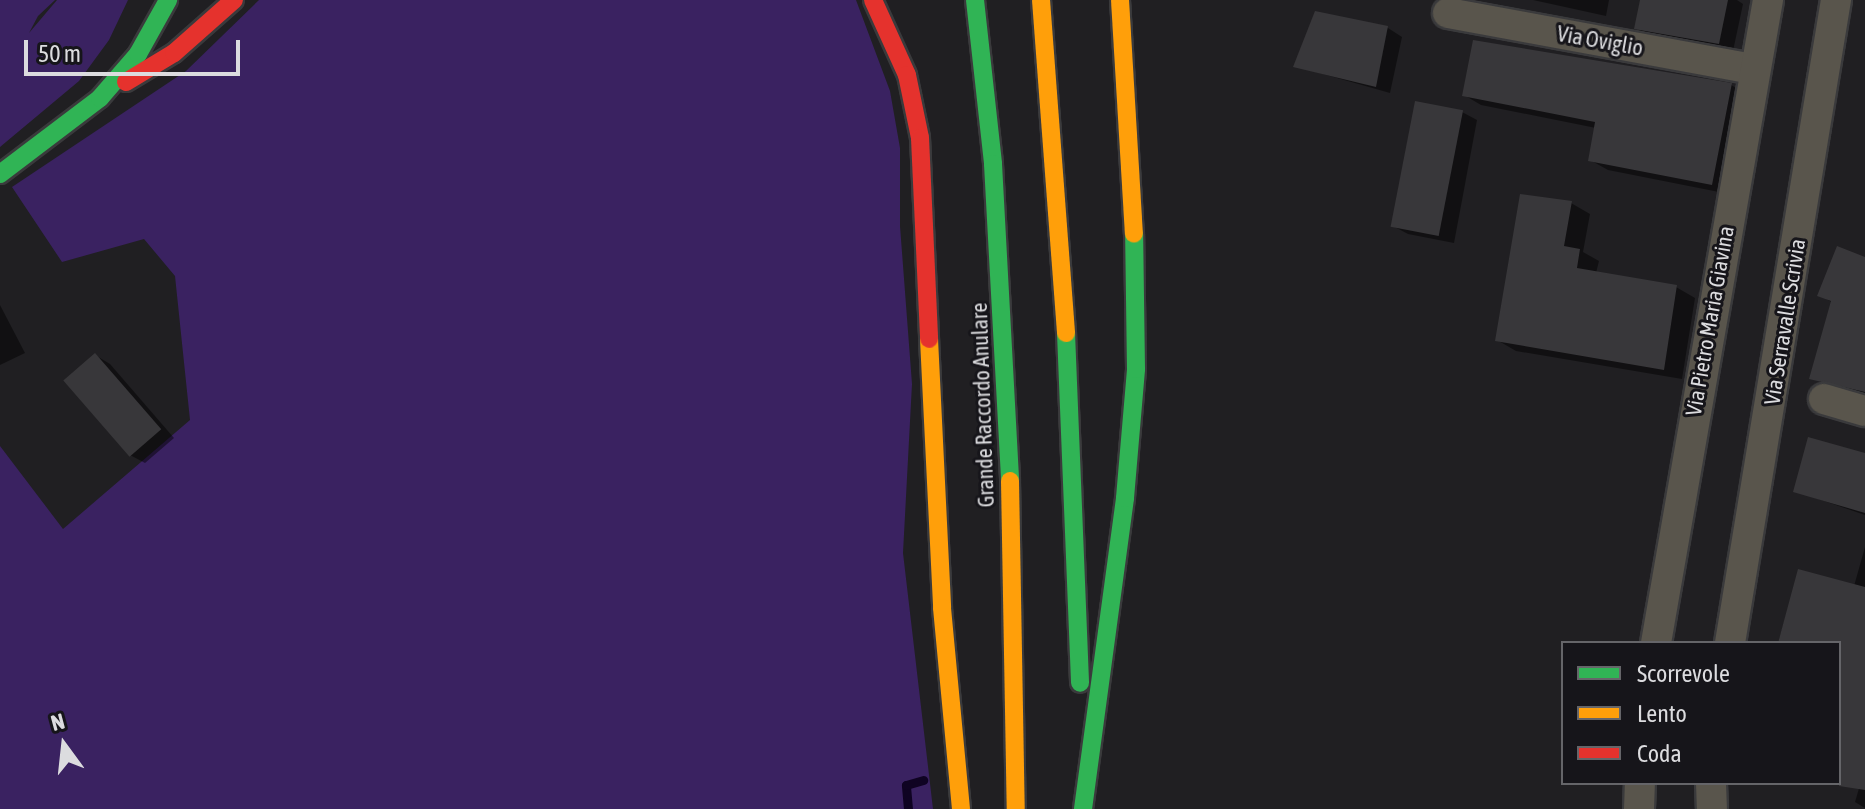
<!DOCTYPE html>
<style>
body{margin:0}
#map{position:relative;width:1865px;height:809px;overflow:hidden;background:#201f22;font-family:"Asap Condensed",sans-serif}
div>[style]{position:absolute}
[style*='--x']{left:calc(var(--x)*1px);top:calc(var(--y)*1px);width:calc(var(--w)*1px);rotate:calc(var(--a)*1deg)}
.green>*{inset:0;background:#3a2261}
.shadow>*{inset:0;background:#0007}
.stream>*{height:9px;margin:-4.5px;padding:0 4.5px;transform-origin:4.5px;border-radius:4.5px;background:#0f0322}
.building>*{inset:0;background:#38373a;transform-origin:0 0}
.roads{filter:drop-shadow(2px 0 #3a3a3c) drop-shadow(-2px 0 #3a3a3c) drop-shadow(0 2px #3a3a3c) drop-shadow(0 -2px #3a3a3c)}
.street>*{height:30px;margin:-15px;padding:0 15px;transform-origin:15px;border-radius:15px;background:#59554c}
.fast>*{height:18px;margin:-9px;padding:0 9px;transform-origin:9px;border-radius:9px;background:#30b455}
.slow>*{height:18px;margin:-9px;padding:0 9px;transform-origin:9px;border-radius:9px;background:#ff9f0a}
.jam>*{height:18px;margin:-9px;padding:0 9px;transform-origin:9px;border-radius:9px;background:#e5322d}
span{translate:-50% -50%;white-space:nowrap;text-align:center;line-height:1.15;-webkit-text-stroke:6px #16151a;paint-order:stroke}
.street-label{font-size:22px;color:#dcdcdf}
.legend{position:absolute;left:1561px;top:641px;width:280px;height:144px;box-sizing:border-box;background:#16151a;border:2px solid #656569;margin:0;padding:10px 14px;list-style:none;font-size:24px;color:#dcdcdf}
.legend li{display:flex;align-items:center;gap:16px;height:40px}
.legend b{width:40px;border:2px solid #656569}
.north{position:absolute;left:24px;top:705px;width:80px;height:80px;-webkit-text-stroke:6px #16151a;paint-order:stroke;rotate:345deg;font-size:22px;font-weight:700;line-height:32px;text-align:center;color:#dcdcdf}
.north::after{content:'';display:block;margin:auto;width:28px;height:36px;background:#dcdcdf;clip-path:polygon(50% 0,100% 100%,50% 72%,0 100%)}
.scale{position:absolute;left:24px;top:40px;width:216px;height:36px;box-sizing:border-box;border:4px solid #dcdcdf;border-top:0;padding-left:10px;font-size:24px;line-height:28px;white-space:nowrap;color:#dcdcdf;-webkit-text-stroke:6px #16151a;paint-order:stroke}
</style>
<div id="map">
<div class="green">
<div style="clip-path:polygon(0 0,55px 0,38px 16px,29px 33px,57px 0,128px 0,109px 40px,79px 81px,0 147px)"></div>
<div style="clip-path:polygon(259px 0,856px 0,890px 91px,900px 148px,900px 226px,912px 384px,903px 553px,933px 809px,0 809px,0 446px,63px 529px,190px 420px,175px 276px,144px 239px,62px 262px,12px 187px,186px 71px)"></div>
</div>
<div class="shadow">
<div style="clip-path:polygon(1533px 0,1609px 0,1606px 16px)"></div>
<div style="clip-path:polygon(1642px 0,1737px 0,1743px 4px,1733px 51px,1651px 36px,1636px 28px)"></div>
<div style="clip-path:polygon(1388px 28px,1402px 37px,1390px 93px,1295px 66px)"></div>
<div style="clip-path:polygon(1731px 85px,1749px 95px,1729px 194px,1608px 170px,1590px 160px,1596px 128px,1481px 105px,1464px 95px)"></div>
<div style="clip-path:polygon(1462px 112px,1477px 120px,1454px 243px,1408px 234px,1393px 226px)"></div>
<div style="clip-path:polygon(1571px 203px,1590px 214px,1583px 252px,1599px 261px,1596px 273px,1676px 287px,1695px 298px,1682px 379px,1516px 351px,1497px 340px)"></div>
<div style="clip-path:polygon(1865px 259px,1865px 397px,1811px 378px,1833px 303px,1820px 295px)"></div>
<div style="clip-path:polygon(0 305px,25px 353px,0 365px)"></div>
<div style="clip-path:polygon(95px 355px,110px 364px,174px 438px,145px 463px,130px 455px)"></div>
<div style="clip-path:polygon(1865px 455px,1865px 515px,1795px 491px)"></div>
<div style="clip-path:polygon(1865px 547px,1865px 667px,1839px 721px,1839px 643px,1778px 643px,1799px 572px,1854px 586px)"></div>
<div style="clip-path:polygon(1865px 768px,1865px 808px,1855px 802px)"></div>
</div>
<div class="stream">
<div style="--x:908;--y:809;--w:24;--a:-95"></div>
<div style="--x:906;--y:785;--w:18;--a:-16"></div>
</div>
<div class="building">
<div style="clip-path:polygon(1640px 0,1728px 0,1719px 44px,1634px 29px)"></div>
<div style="clip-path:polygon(1315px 11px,1388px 26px,1376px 87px,1293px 67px)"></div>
<div style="clip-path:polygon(1473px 40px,1732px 83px,1712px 185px,1588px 161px,1595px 122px,1462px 96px)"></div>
<div style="left:1415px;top:101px;width:49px;height:128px;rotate:11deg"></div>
<div style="clip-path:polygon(1520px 194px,1572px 201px,1564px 246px,1580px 249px,1577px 268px,1677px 285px,1664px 370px,1495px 341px)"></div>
<div style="clip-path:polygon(1837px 246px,1865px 257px,1865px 392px,1809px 379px,1831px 301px,1817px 296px)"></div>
<div style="left:95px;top:353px;width:101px;height:42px;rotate:49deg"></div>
<div style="clip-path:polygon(1808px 437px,1865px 453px,1865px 513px,1793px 492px)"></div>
<div style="clip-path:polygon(1798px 569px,1865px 587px,1865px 790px,1839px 786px,1839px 643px,1778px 643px)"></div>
</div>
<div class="roads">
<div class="street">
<div style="--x:1448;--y:13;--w:310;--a:10.4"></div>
<div style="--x:1824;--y:399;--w:43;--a:16.3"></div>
<div style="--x:1656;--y:643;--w:653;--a:-80.12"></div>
<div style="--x:1730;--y:643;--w:652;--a:-80.64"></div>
<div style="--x:1711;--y:783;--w:26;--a:88"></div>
<div style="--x:1639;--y:809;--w:26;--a:-88"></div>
</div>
<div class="fast">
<div style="--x:975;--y:0;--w:165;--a:83.7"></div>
<div style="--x:993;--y:164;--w:317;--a:86.9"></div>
<div style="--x:0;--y:174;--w:126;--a:-37.2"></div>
<div style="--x:100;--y:98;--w:58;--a:-49.2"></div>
<div style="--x:138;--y:54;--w:62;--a:-60.9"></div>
<div style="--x:1066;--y:333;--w:350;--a:87.7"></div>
<div style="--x:1083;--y:809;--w:314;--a:-82.3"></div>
<div style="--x:1125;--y:498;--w:129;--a:-85.1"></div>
<div style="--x:1136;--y:369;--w:135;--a:-90.8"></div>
</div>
<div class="slow">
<div style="--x:1041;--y:0;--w:334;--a:85.7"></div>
<div style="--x:1120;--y:0;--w:234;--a:86.6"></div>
<div style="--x:929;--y:339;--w:269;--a:87.2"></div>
<div style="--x:942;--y:608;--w:202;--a:84.6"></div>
<div style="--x:1010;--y:481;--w:328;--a:89"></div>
</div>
<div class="jam">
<div style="--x:873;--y:0;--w:82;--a:65.6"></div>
<div style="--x:907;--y:75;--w:64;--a:78.3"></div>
<div style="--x:920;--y:138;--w:201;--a:87.4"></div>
<div style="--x:126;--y:82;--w:56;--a:-31.1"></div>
<div style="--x:174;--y:53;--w:80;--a:-41.5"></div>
</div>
</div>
<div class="street-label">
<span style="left:1600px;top:41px;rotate:10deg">Via Oviglio</span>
<span style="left:1710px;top:321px;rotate:-80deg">Via Pietro Maria Giavina</span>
<span style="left:1785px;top:322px;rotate:-81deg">Via Serravalle Scrivia</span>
<span style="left:983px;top:405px;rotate:-92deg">Grande Raccordo Anulare</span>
</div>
<ul class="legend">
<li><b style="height:10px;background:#30b455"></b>Scorrevole</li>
<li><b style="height:10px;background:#ff9f0a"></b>Lento</li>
<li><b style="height:10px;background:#e5322d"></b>Coda</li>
</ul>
<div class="north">N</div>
<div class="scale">50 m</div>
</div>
